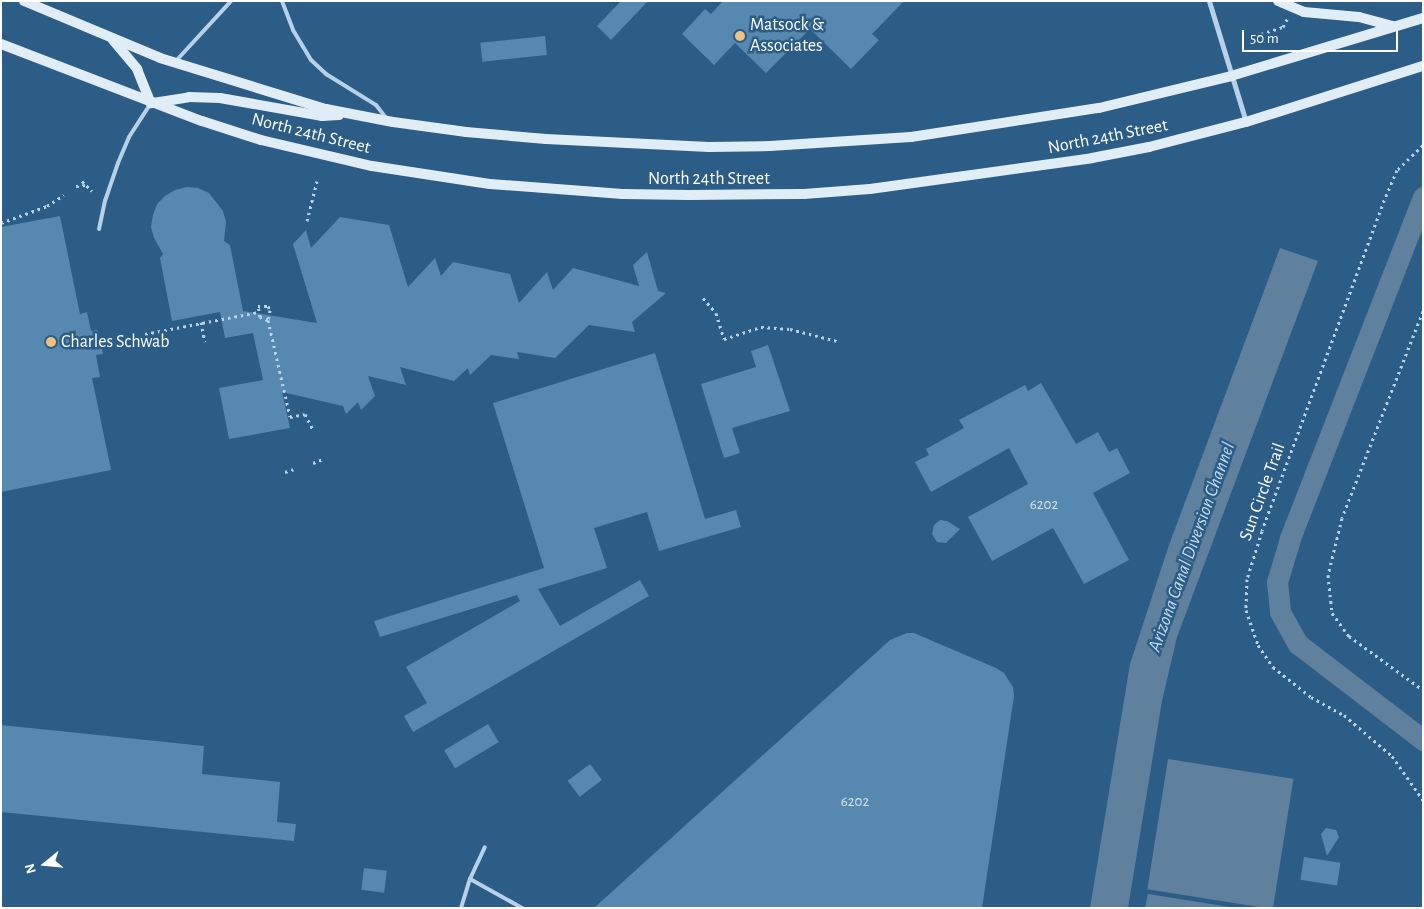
<!DOCTYPE html>
<style>
body{margin:0}
#map{position:relative;width:1424px;height:909px;overflow:hidden;background:#2b5d87;font-family:"Alegreya Sans",sans-serif}
div>[style]{position:absolute}
[style*='--x']{left:calc(var(--x)*1px);top:calc(var(--y)*1px);width:calc(var(--w)*1px);rotate:calc(var(--a)*1deg)}
.water>*{inset:0;background:#60819d;transform-origin:0 0}
.canal>*{height:21px;margin:-10.5px;padding:0 10.5px;transform-origin:10.5px;border-radius:10.5px;background:#60819d}
.building>*{inset:0;background:#5788b0;transform-origin:0 0}
.path>*{height:3px;margin-top:-1.5px;transform-origin:0;background:repeating-linear-gradient(90deg,#b7d2e8 0 2.5px,transparent 0 6.5px)}
.service>*{height:4px;margin:-2px;padding:0 2px;transform-origin:2px;border-radius:2px;background:#b7d2e8}
.minor>*{height:5px;margin:-2.5px;padding:0 2.5px;transform-origin:2.5px;border-radius:2.5px;background:#b7d2e8}
.secondary>*{height:10px;margin:-5px;padding:0 5px;transform-origin:5px;border-radius:5px;background:#e0edf7}
.dots>*{width:14px;height:14px;translate:-50% -50%;box-sizing:border-box;border:2px solid #2b5d87;border-radius:50%}
span{translate:-50% -50%;white-space:nowrap;text-align:center;line-height:1.15;-webkit-text-stroke:5px #2b5d87;paint-order:stroke}
.number-label{font-size:15px;color:#d5e1eb}
.number-label span{-webkit-text-stroke-width:0}
.poi-label{font-size:18px;color:#fff}
.left{translate:0 -50%;text-align:left}
.street-label{font-size:18px;color:#fff}
.water-label{font-size:19px;color:#c3dcef;font-style:italic}
.frame{position:absolute;inset:0;border:2px solid #fff;pointer-events:none}
.north{position:absolute;left:20px;top:839px;width:50px;height:50px;-webkit-text-stroke:4px #2b5d87;paint-order:stroke;rotate:253deg;font-size:14px;font-weight:700;line-height:20px;text-align:center;color:#fff}
.north::after{content:'';display:block;margin:auto;width:18px;height:22px;background:#fff;clip-path:polygon(50% 0,100% 100%,50% 72%,0 100%)}
.scale{position:absolute;left:1242px;top:30px;width:156px;height:22px;box-sizing:border-box;border:2px solid #fff;border-top:0;padding-left:6px;font-size:15px;line-height:18px;white-space:nowrap;color:#fff;-webkit-text-stroke:4px #2b5d87;paint-order:stroke}
</style>
<div id="map">
<div class="water">
<div style="clip-path:polygon(1280px 248px,1318px 261px,1177px 637px,1162px 701px,1128px 908px,1090px 908px,1130px 664px,1169px 545px)"></div>
<div style="left:1168px;top:759px;width:127px;height:132px;rotate:9deg"></div>
<div style="clip-path:polygon(1148px 894px,1236px 908px,1145px 908px)"></div>
</div>
<div class="canal">
<div style="--x:1423;--y:197;--w:367;--a:111.3"></div>
<div style="--x:1290;--y:539;--w:45;--a:106.8"></div>
<div style="--x:1277;--y:582;--w:30;--a:84"></div>
<div style="--x:1280;--y:612;--w:37;--a:61"></div>
<div style="--x:1298;--y:644;--w:158;--a:37.5"></div>
</div>
<div class="building">
<div style="clip-path:polygon(621px 1px,648px 1px,611px 40px,597px 26px)"></div>
<div style="clip-path:polygon(723px 1px,904px 1px,872px 34px,879px 40px,851px 69px,810px 29px,766px 73px,735px 43px,714px 65px,682px 34px,705px 9px,711px 14px)"></div>
<div style="left:545px;top:36px;width:19px;height:65px;rotate:84deg"></div>
<div style="clip-path:polygon(187px 187px,198px 188px,209px 193px,223px 211px,226px 222px,224px 241px,230px 245px,243px 311px,317px 323px,293px 244px,306px 230px,311px 248px,340px 217px,389px 225px,408px 287px,435px 258px,441px 276px,453px 262px,510px 274px,519px 303px,547px 272px,553px 290px,573px 268px,639px 286px,633px 265px,647px 252px,658px 291px,666px 293px,632px 322px,635px 332px,589px 325px,555px 358px,517px 352px,519px 359px,491px 355px,470px 375px,468px 368px,454px 381px,400px 367px,406px 385px,368px 376px,375px 396px,361px 410px,358px 402px,346px 414px,343px 406px,282px 392px,290px 428px,229px 439px,219px 388px,263px 380px,253px 333px,225px 338px,220px 312px,172px 321px,160px 258px,163px 254px,154px 238px,151px 227px,153px 215px,157px 204px,165px 196px,175px 190px)"></div>
<div style="clip-path:polygon(60px 216px,80px 314px,87px 312px,91px 331px,98px 330px,103px 354px,96px 355px,100px 377px,92px 378px,111px 470px,1px 492px,1px 227px)"></div>
<div style="clip-path:polygon(768px 345px,790px 411px,732px 428px,740px 453px,724px 458px,701px 384px,756px 367px,751px 351px)"></div>
<div style="clip-path:polygon(655px 353px,705px 519px,736px 510px,741px 527px,659px 551px,647px 512px,594px 528px,607px 568px,538px 589px,560px 626px,640px 580px,649px 596px,413px 732px,404px 716px,427px 703px,406px 667px,520px 601px,517px 595px,380px 637px,374px 621px,544px 568px,493px 403px)"></div>
<div style="clip-path:polygon(1041px 383px,1076px 444px,1098px 432px,1109px 452px,1117px 448px,1130px 473px,1093px 493px,1129px 560px,1084px 584px,1053px 528px,992px 561px,968px 517px,1028px 484px,1009px 448px,931px 492px,915px 462px,929px 455px,926px 449px,964px 428px,959px 420px,1025px 385px,1028px 391px)"></div>
<div style="clip-path:polygon(940px 520px,947px 521px,960px 529px,946px 543px,937px 542px,932px 534px,934px 525px)"></div>
<div style="clip-path:polygon(907px 633px,914px 633px,996px 668px,1004px 673px,1013px 687px,1014px 696px,982px 908px,594px 908px,890px 640px)"></div>
<div style="left:488px;top:724px;width:21px;height:51px;rotate:59deg"></div>
<div style="clip-path:polygon(1px 725px,204px 746px,202px 774px,280px 782px,277px 822px,296px 824px,294px 841px,1px 812px)"></div>
<div style="left:590px;top:764px;width:20px;height:28px;rotate:53deg"></div>
<div style="clip-path:polygon(1326px 828px,1336px 830px,1339px 837px,1327px 856px,1321px 834px)"></div>
<div style="left:1304px;top:857px;width:37px;height:23px;rotate:9deg"></div>
<div style="left:364px;top:868px;width:23px;height:22px;rotate:7deg"></div>
</div>
<div class="path">
<div style="--x:1261;--y:34;--w:23;--a:-18"></div>
<div style="--x:1283;--y:27;--w:9;--a:-63"></div>
<div style="--x:1251;--y:37;--w:10;--a:-17"></div>
<div style="--x:1261;--y:34;--w:11;--a:75"></div>
<div style="--x:1423;--y:145;--w:36;--a:136"></div>
<div style="--x:1397;--y:170;--w:39;--a:113"></div>
<div style="--x:1382;--y:206;--w:346;--a:110.3"></div>
<div style="--x:1262;--y:531;--w:50;--a:107.4"></div>
<div style="--x:1247;--y:579;--w:31;--a:92"></div>
<div style="--x:1246;--y:610;--w:37;--a:71"></div>
<div style="--x:1258;--y:645;--w:27;--a:56"></div>
<div style="--x:1273;--y:667;--w:48;--a:38.3"></div>
<div style="--x:1311;--y:697;--w:38;--a:29"></div>
<div style="--x:1344;--y:715;--w:63;--a:40.5"></div>
<div style="--x:1392;--y:756;--w:54;--a:54.8"></div>
<div style="--x:82;--y:181;--w:14;--a:45"></div>
<div style="--x:76;--y:186;--w:10;--a:-6"></div>
<div style="--x:307;--y:221;--w:41;--a:-76"></div>
<div style="--x:1;--y:223;--w:49;--a:-20.3"></div>
<div style="--x:47;--y:206;--w:20;--a:-33"></div>
<div style="--x:703;--y:298;--w:20;--a:49"></div>
<div style="--x:716;--y:313;--w:27;--a:73"></div>
<div style="--x:724;--y:339;--w:39;--a:-18"></div>
<div style="--x:761;--y:327;--w:29;--a:4"></div>
<div style="--x:790;--y:329;--w:49;--a:14.3"></div>
<div style="--x:1423;--y:311;--w:222;--a:111.4"></div>
<div style="--x:1342;--y:518;--w:59;--a:103.8"></div>
<div style="--x:1328;--y:575;--w:38;--a:84"></div>
<div style="--x:1332;--y:613;--w:29;--a:54"></div>
<div style="--x:1349;--y:636;--w:92;--a:36.1"></div>
<div style="--x:268;--y:320;--w:9;--a:-159"></div>
<div style="--x:260;--y:317;--w:11;--a:-100"></div>
<div style="--x:258;--y:306;--w:10;--a:0"></div>
<div style="--x:268;--y:306;--w:4;--a:63"></div>
<div style="--x:270;--y:310;--w:10;--a:101"></div>
<div style="--x:268;--y:320;--w:99;--a:77.2"></div>
<div style="--x:290;--y:417;--w:15;--a:-11"></div>
<div style="--x:305;--y:414;--w:16;--a:63"></div>
<div style="--x:201;--y:322;--w:20;--a:79"></div>
<div style="--x:145;--y:334;--w:115;--a:-11"></div>
<div style="--x:313;--y:463;--w:9;--a:-21"></div>
<div style="--x:285;--y:472;--w:9;--a:-18"></div>
</div>
<div class="service">
<div style="--x:282;--y:1;--w:31;--a:69"></div>
<div style="--x:293;--y:30;--w:35;--a:59"></div>
<div style="--x:311;--y:60;--w:21;--a:43"></div>
<div style="--x:326;--y:74;--w:59;--a:31.8"></div>
<div style="--x:376;--y:105;--w:16;--a:52"></div>
<div style="--x:175;--y:62;--w:83;--a:-47.4"></div>
<div style="--x:99;--y:229;--w:29;--a:-78"></div>
<div style="--x:105;--y:201;--w:40;--a:-71.1"></div>
<div style="--x:118;--y:163;--w:28;--a:-67"></div>
<div style="--x:129;--y:137;--w:40;--a:-57.1"></div>
<div style="--x:470;--y:879;--w:60;--a:29.1"></div>
<div style="--x:461;--y:908;--w:30;--a:-73"></div>
<div style="--x:470;--y:879;--w:35;--a:-65"></div>
</div>
<div class="minor">
<div style="--x:1209;--y:1;--w:127;--a:73"></div>
</div>
<div class="secondary">
<div style="--x:24;--y:1;--w:147;--a:22.7"></div>
<div style="--x:160;--y:58;--w:174;--a:17.1"></div>
<div style="--x:326;--y:109;--w:68;--a:11"></div>
<div style="--x:393;--y:122;--w:74;--a:7.8"></div>
<div style="--x:466;--y:132;--w:80;--a:5"></div>
<div style="--x:546;--y:139;--w:163;--a:2.8"></div>
<div style="--x:709;--y:147;--w:61;--a:-0.9"></div>
<div style="--x:770;--y:146;--w:141;--a:-3.7"></div>
<div style="--x:911;--y:137;--w:190;--a:-8.8"></div>
<div style="--x:1099;--y:108;--w:136;--a:-13.6"></div>
<div style="--x:1231;--y:76;--w:201;--a:-16.8"></div>
<div style="--x:1278;--y:1;--w:28;--a:23"></div>
<div style="--x:1304;--y:12;--w:55;--a:5.2"></div>
<div style="--x:1359;--y:17;--w:34;--a:15"></div>
<div style="--x:113;--y:40;--w:38;--a:50"></div>
<div style="--x:137;--y:69;--w:37;--a:68"></div>
<div style="--x:1;--y:44;--w:215;--a:21"></div>
<div style="--x:202;--y:121;--w:62;--a:17.9"></div>
<div style="--x:261;--y:140;--w:114;--a:13.2"></div>
<div style="--x:372;--y:166;--w:119;--a:8.7"></div>
<div style="--x:490;--y:184;--w:133;--a:4.3"></div>
<div style="--x:623;--y:194;--w:66;--a:0.9"></div>
<div style="--x:689;--y:195;--w:115;--a:-0.5"></div>
<div style="--x:804;--y:194;--w:66;--a:-4.3"></div>
<div style="--x:870;--y:189;--w:224;--a:-7.9"></div>
<div style="--x:1092;--y:158;--w:58;--a:-10.9"></div>
<div style="--x:1149;--y:147;--w:100;--a:-14.5"></div>
<div style="--x:1246;--y:122;--w:186;--a:-17.6"></div>
<div style="--x:153;--y:103;--w:36;--a:-9"></div>
<div style="--x:189;--y:97;--w:31;--a:2"></div>
<div style="--x:220;--y:98;--w:104;--a:10"></div>
<div style="--x:322;--y:116;--w:17;--a:-3"></div>
</div>
<div class="dots">
<div style="left:740px;top:36px;background:#eec27f"></div>
<div style="left:51px;top:342px;background:#eec27f"></div>
</div>
<div class="number-label">
<span style="left:1044px;top:505px">6202</span>
<span style="left:855px;top:802px">6202</span>
</div>
<div class="poi-label">
<span class="left" style="left:750px;top:36px">Matsock &amp;<br>Associates</span>
<span class="left" style="left:61px;top:342px">Charles Schwab</span>
</div>
<div class="street-label">
<span style="left:311px;top:134px;rotate:14deg">North 24th Street</span>
<span style="left:1108px;top:137px;rotate:-11deg">North 24th Street</span>
<span style="left:709px;top:179px">North 24th Street</span>
<span style="left:1263px;top:492px;rotate:-70deg">Sun Circle Trail</span>
</div>
<div class="water-label">
<span style="left:1192px;top:547px;rotate:-70deg">Arizona Canal Diversion Channel</span>
</div>
<div class="frame"></div>
<div class="north">N</div>
<div class="scale">50 m</div>
</div>
